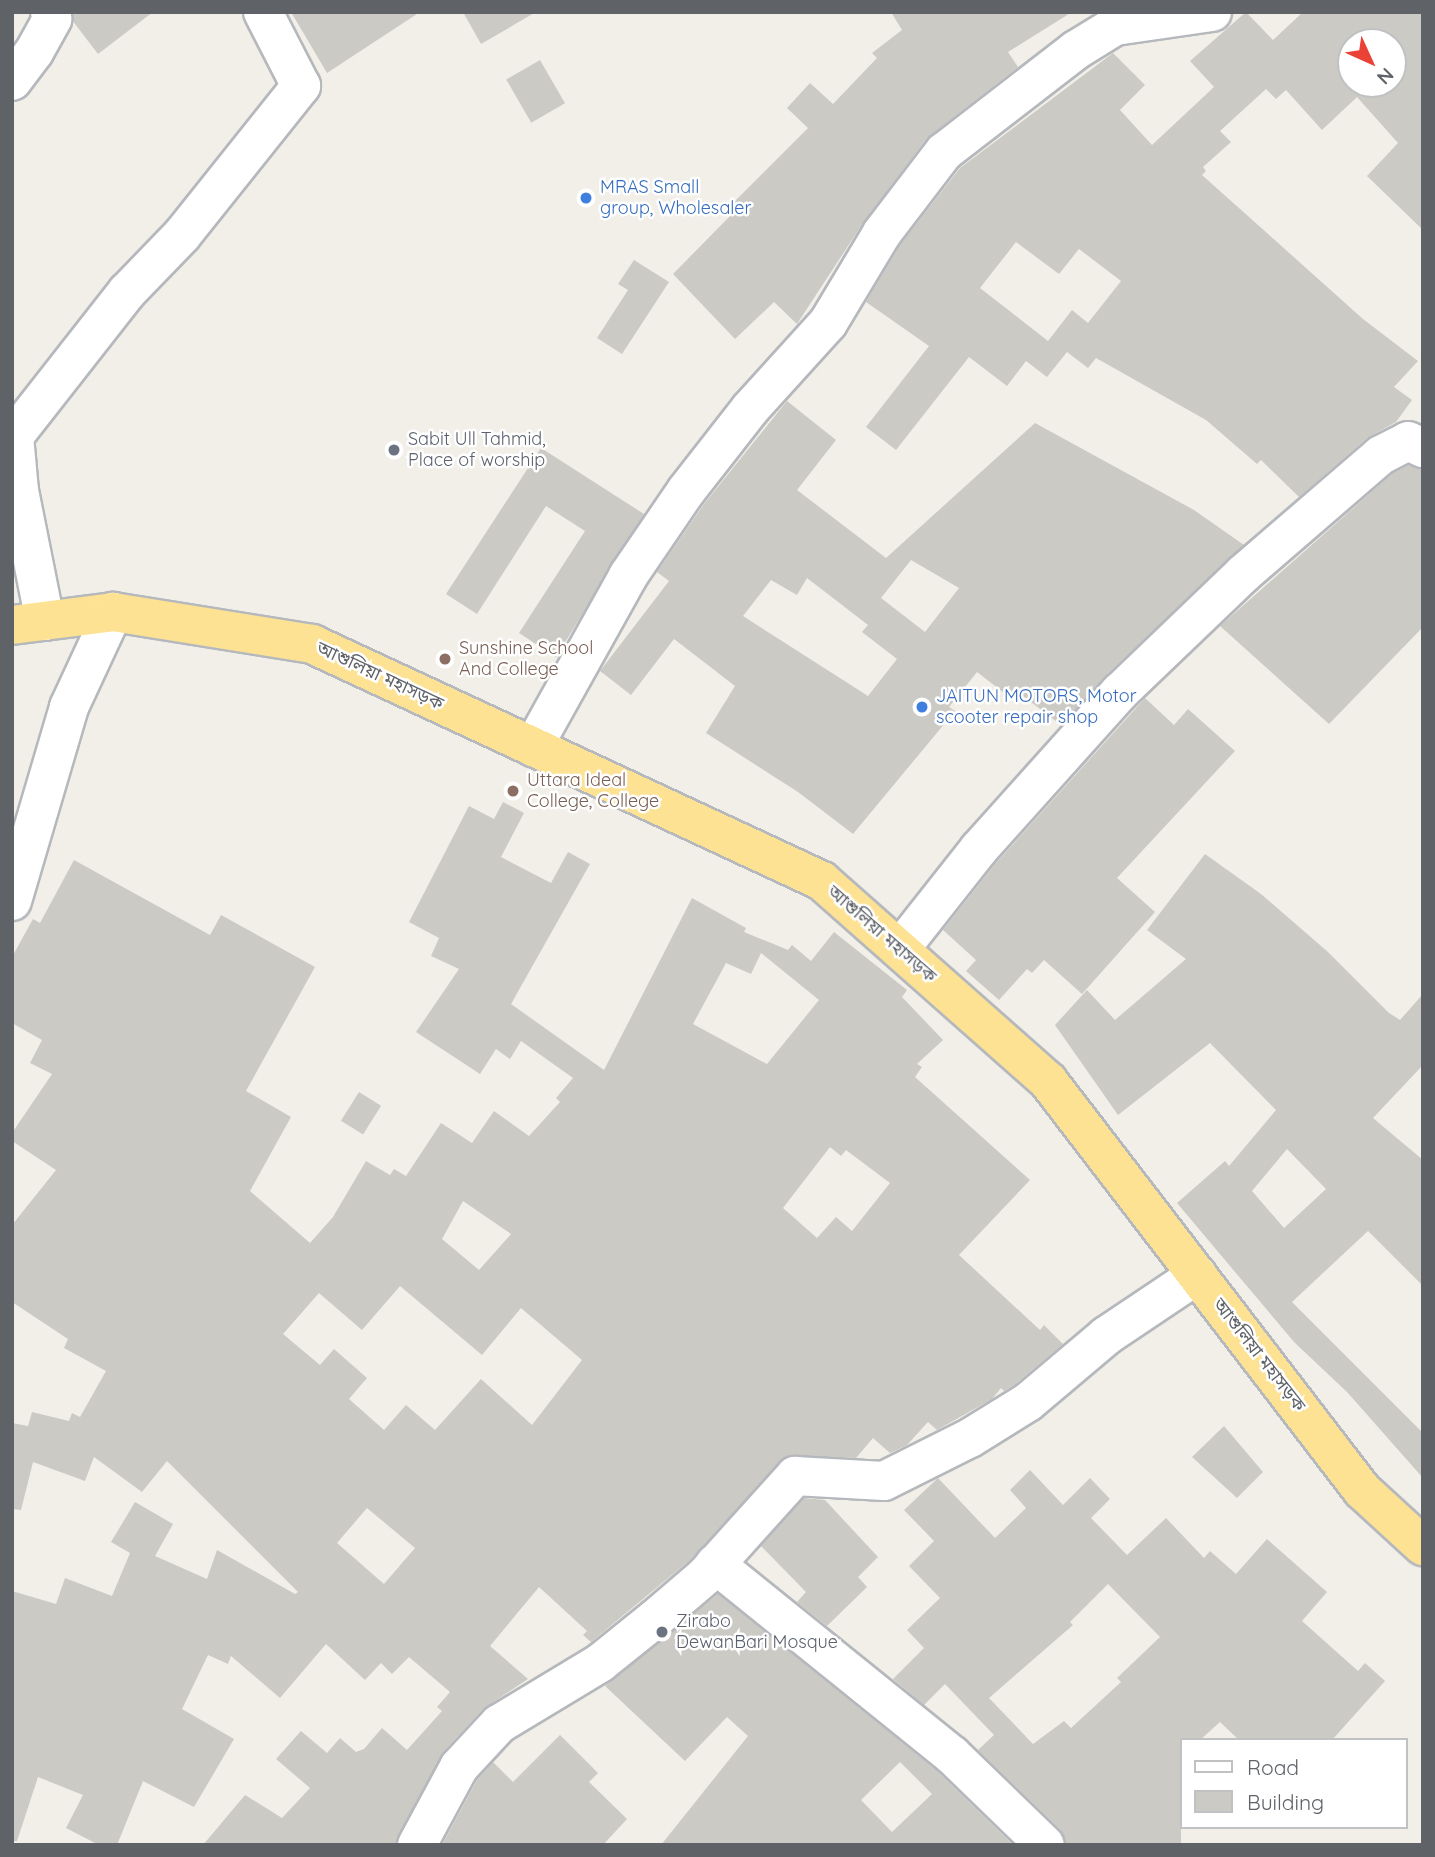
<!DOCTYPE html>
<meta charset="utf-8">
<style>
body{margin:0}
#map{position:relative;width:1435px;height:1857px;overflow:hidden;background:#f1efe8;font-family:Quicksand,"Noto Sans Bengali",sans-serif}
div>[style]{position:absolute}
[style*='--x']{left:calc(var(--x)*1px);top:calc(var(--y)*1px);width:calc(var(--w)*1px);rotate:calc(var(--a)*1deg)}
.building>*{inset:0;background:#cccac5;transform-origin:0 0}
.roads{filter:drop-shadow(2px 0 #b5b8bc) drop-shadow(-2px 0 #b5b8bc) drop-shadow(0 2px #b5b8bc) drop-shadow(0 -2px #b5b8bc)}
.minor>*{height:38px;margin:-19px;padding:0 19px;transform-origin:19px;border-radius:19px;background:#fff}
.highway>*{height:38px;margin:-19px;padding:0 19px;transform-origin:19px;border-radius:19px;background:#fde293}
.dots>*{width:19px;height:19px;translate:-50% -50%;box-sizing:border-box;border:4px solid #fff;border-radius:50%}
span{translate:-50% -50%;white-space:nowrap;text-align:center;line-height:1.15;-webkit-text-stroke:5px #fff;paint-order:stroke}
.shop-label{font-size:18px;color:#366cbe}
.left{translate:0 -50%;text-align:left}
.worship-label{font-size:18px;color:#5b616d}
.education-label{font-size:18px;color:#785e54}
.street-label{font-size:18px;color:#5f6368}
.frame{position:absolute;inset:0;border:14px solid #5f6368;pointer-events:none}
.legend{position:absolute;left:1180px;top:1738px;width:228px;height:91px;box-sizing:border-box;background:#fff;border:2px solid #bfc1c3;margin:0;padding:9px 12px;list-style:none;font-size:21px;color:#5f6368}
.legend li{display:flex;align-items:center;gap:14px;height:35px}
.legend b{width:35px;border:2px solid #bfc1c3}
.north{position:absolute;left:1337px;top:28px;width:70px;height:70px;box-sizing:border-box;background:#fff;border:2px solid #bfc1c3;border-radius:50%;rotate:135deg;font-size:19px;font-weight:700;line-height:28px;text-align:center;color:#5f6368}
.north::after{content:'';display:block;margin:auto;width:24px;height:32px;background:#ea4335;clip-path:polygon(50% 0,100% 100%,50% 72%,0 100%)}
</style>
<div id="map">
<div class="building">
<div style="clip-path:polygon(73px 12px,153px 12px,98px 54px,72px 20px)"></div>
<div style="clip-path:polygon(291px 12px,420px 12px,327px 73px)"></div>
<div style="clip-path:polygon(463px 12px,536px 12px,481px 44px)"></div>
<div style="clip-path:polygon(891px 12px,1072px 12px,1008px 52px,1018px 67px,927px 138px,865px 220px,797px 324px,774px 302px,735px 339px,673px 274px,733px 213px,728px 208px,808px 128px,787px 108px,810px 83px,833px 104px,877px 58px,872px 53px,902px 30px)"></div>
<div style="clip-path:polygon(evenodd,1246px 12px,1273px 40px,1303px 12px,1423px 12px,1423px 230px,1367px 176px,1398px 143px,1357px 97px,1322px 130px,1286px 90px,1276px 99px,1266px 89px,1220px 131px,1231px 142px,1203px 167px,1206px 171px,1202px 175px,1363px 319px,1418px 361px,1394px 387px,1412px 400px,1396px 422px,1367px 438px,1299px 497px,1261px 460px,1257px 464px,1206px 420px,1096px 358px,1088px 368px,1067px 352px,1047px 377px,1026px 361px,1007px 386px,969px 357px,896px 450px,866px 427px,929px 346px,866px 302px,900px 245px,960px 168px,1113px 53px,1145px 85px,1120px 110px,1152px 145px,1214px 87px,1190px 61px,1246px 12px,1351px 42px,1393px 42px,1393px 84px,1351px 84px,1351px 42px,1246px 12px,1016px 242px,1059px 274px,1079px 249px,1121px 281px,1088px 323px,1072px 310px,1048px 341px,980px 288px,1016px 242px)"></div>
<div style="left:540px;top:60px;width:50px;height:39px;rotate:60deg"></div>
<div style="clip-path:polygon(634px 260px,669px 282px,622px 354px,597px 338px,628px 290px,618px 284px)"></div>
<div style="clip-path:polygon(evenodd,787px 401px,836px 440px,797px 490px,886px 558px,1035px 423px,1194px 510px,1244px 545px,1105px 676px,1061px 725px,1023px 696px,1017px 703px,977px 672px,949px 707px,955px 711px,853px 834px,798px 792px,706px 733px,735px 686px,674px 639px,631px 695px,600px 671px,669px 581px,657px 572px,704px 504px,787px 401px,911px 560px,959px 588px,925px 632px,881px 598px,911px 560px,787px 401px,807px 578px,868px 625px,862px 632px,897px 659px,868px 696px,743px 616px,771px 580px,797px 595px,807px 578px)"></div>
<div style="clip-path:polygon(541px 448px,644px 514px,556px 657px,519px 633px,585px 531px,546px 506px,477px 614px,446px 594px)"></div>
<div style="clip-path:polygon(1409px 465px,1423px 470px,1423px 627px,1329px 724px,1220px 626px,1393px 473px)"></div>
<div style="clip-path:polygon(1145px 698px,1174px 725px,1188px 709px,1235px 751px,1117px 878px,1155px 912px,1082px 994px,1044px 960px,1032px 973px,1027px 969px,999px 1000px,966px 971px,976px 960px,943px 930px,996px 863px)"></div>
<div style="clip-path:polygon(evenodd,503px 802px,524px 813px,501px 857px,551px 883px,568px 852px,590px 864px,511px 1004px,604px 1070px,692px 898px,746px 928px,744px 932px,788px 950px,792px 945px,811px 961px,834px 932px,907px 990px,902px 997px,943px 1040px,917px 1064px,922px 1067px,915px 1077px,1030px 1180px,959px 1255px,1040px 1330px,1044px 1325px,1063px 1344px,1014px 1385px,1004px 1391px,1001px 1388px,992px 1399px,937px 1430px,928px 1422px,907px 1445px,890px 1453px,873px 1438px,856px 1458px,786px 1456px,690px 1560px,591px 1642px,583px 1635px,587px 1631px,539px 1587px,490px 1646px,528px 1679px,483px 1709px,443px 1752px,395px 1845px,203px 1845px,245px 1795px,282px 1818px,310px 1788px,276px 1759px,301px 1731px,327px 1753px,340px 1738px,356px 1752px,364px 1749px,382px 1728px,407px 1750px,442px 1711px,437px 1707px,450px 1692px,409px 1657px,392px 1674px,381px 1663px,365px 1680px,326px 1644px,280px 1698px,231px 1656px,228px 1664px,208px 1655px,182px 1709px,234px 1739px,194px 1807px,143px 1781px,117px 1845px,99px 1845px,66px 1828px,83px 1795px,38px 1777px,17px 1841px,12px 1841px,12px 1591px,56px 1604px,65px 1578px,112px 1596px,130px 1553px,111px 1542px,135px 1502px,173px 1524px,155px 1556px,207px 1579px,217px 1550px,295px 1594px,298px 1592px,167px 1461px,142px 1492px,94px 1457px,85px 1481px,33px 1462px,21px 1510px,12px 1509px,12px 1423px,28px 1426px,32px 1412px,69px 1421px,72px 1413px,80px 1417px,106px 1371px,64px 1348px,68px 1339px,12px 1302px,12px 1225px,56px 1170px,12px 1141px,12px 1133px,52px 1074px,30px 1063px,42px 1040px,12px 1023px,12px 957px,33px 919px,40px 923px,74px 860px,210px 935px,221px 915px,315px 967px,246px 1091px,291px 1117px,250px 1191px,310px 1243px,333px 1217px,366px 1161px,390px 1175px,394px 1169px,406px 1176px,441px 1123px,472px 1143px,494px 1111px,529px 1136px,560px 1102px,556px 1098px,573px 1078px,521px 1041px,510px 1059px,496px 1049px,480px 1074px,416px 1032px,459px 969px,431px 956px,439px 938px,409px 922px,469px 806px,494px 819px,503px 802px,761px 953px,819px 1000px,767px 1064px,693px 1024px,726px 963px,751px 974px,761px 953px,503px 802px,830px 1147px,841px 1156px,846px 1150px,890px 1183px,852px 1231px,836px 1217px,817px 1238px,783px 1208px,830px 1147px,503px 802px,463px 1201px,511px 1234px,479px 1270px,442px 1239px,463px 1201px,503px 802px,400px 1286px,482px 1355px,521px 1308px,582px 1360px,532px 1425px,481px 1379px,435px 1430px,406px 1405px,384px 1430px,349px 1399px,367px 1378px,334px 1349px,320px 1365px,283px 1334px,319px 1293px,362px 1330px,400px 1286px,503px 802px,367px 1508px,415px 1548px,384px 1584px,337px 1543px,367px 1508px)"></div>
<div style="clip-path:polygon(evenodd,1205px 854px,1261px 894px,1328px 952px,1389px 1013px,1400px 1020px,1423px 994px,1423px 1065px,1373px 1118px,1423px 1160px,1423px 1286px,1368px 1231px,1292px 1302px,1423px 1433px,1423px 1478px,1347px 1392px,1294px 1342px,1177px 1203px,1225px 1161px,1229px 1166px,1276px 1110px,1210px 1043px,1118px 1115px,1055px 1025px,1087px 990px,1115px 1020px,1186px 959px,1147px 930px,1205px 854px,1287px 1149px,1326px 1189px,1284px 1228px,1252px 1191px,1287px 1149px)"></div>
<div style="left:359px;top:1092px;width:26px;height:34px;rotate:32deg"></div>
<div style="clip-path:polygon(1224px 1426px,1263px 1472px,1237px 1498px,1192px 1457px)"></div>
<div style="clip-path:polygon(evenodd,1030px 1470px,1063px 1505px,1090px 1478px,1110px 1499px,1091px 1518px,1127px 1555px,1166px 1518px,1204px 1558px,1210px 1551px,1236px 1574px,1267px 1539px,1327px 1592px,1302px 1621px,1358px 1671px,1365px 1663px,1385px 1681px,1332px 1740px,1239px 1740px,1220px 1722px,1200px 1740px,1181px 1740px,1181px 1845px,1066px 1845px,1060px 1829px,978px 1750px,994px 1735px,945px 1684px,924px 1705px,893px 1679px,924px 1648px,907px 1630px,940px 1598px,909px 1566px,934px 1541px,904px 1510px,938px 1478px,995px 1538px,1026px 1508px,1010px 1490px,1030px 1470px,1108px 1584px,1160px 1637px,1117px 1678px,1121px 1682px,1071px 1728px,1064px 1721px,1033px 1744px,989px 1698px,1073px 1625px,1070px 1622px,1108px 1584px)"></div>
<div style="clip-path:polygon(804px 1498px,825px 1500px,878px 1557px,858px 1577px,867px 1587px,827px 1626px,797px 1602px,806px 1592px,761px 1546px)"></div>
<div style="clip-path:polygon(evenodd,718px 1594px,937px 1771px,1013px 1845px,661px 1845px,748px 1736px,727px 1717px,685px 1761px,605px 1686px,718px 1594px,900px 1762px,932px 1794px,892px 1832px,861px 1800px,900px 1762px)"></div>
<div style="clip-path:polygon(560px 1735px,598px 1773px,589px 1782px,627px 1819px,603px 1845px,442px 1845px,477px 1780px,493px 1762px,513px 1782px)"></div>
</div>
<div class="roads">
<div class="minor">
<div style="--x:12;--y:81;--w:36;--a:-53"></div>
<div style="--x:34;--y:52;--w:38;--a:-61"></div>
<div style="--x:52;--y:19;--w:7;--a:-106"></div>
<div style="--x:45;--y:621;--w:133;--a:-101.3"></div>
<div style="--x:19;--y:491;--w:55;--a:-95.2"></div>
<div style="--x:14;--y:436;--w:183;--a:-51.9"></div>
<div style="--x:127;--y:292;--w:79;--a:-46"></div>
<div style="--x:182;--y:235;--w:191;--a:-51.4"></div>
<div style="--x:301;--y:86;--w:83;--a:-117.2"></div>
<div style="--x:533;--y:747;--w:196;--a:-60.9"></div>
<div style="--x:628;--y:576;--w:103;--a:-55.7"></div>
<div style="--x:686;--y:491;--w:104;--a:-52"></div>
<div style="--x:750;--y:409;--w:116;--a:-47.8"></div>
<div style="--x:828;--y:323;--w:105;--a:-59"></div>
<div style="--x:882;--y:233;--w:102;--a:-52.6"></div>
<div style="--x:944;--y:152;--w:167;--a:-37.7"></div>
<div style="--x:1076;--y:50;--w:46;--a:-31.6"></div>
<div style="--x:1115;--y:26;--w:98;--a:-8.2"></div>
<div style="--x:12;--y:901;--w:202;--a:-73.6"></div>
<div style="--x:69;--y:707;--w:105;--a:-65.1"></div>
<div style="--x:900;--y:949;--w:127;--a:-51.7"></div>
<div style="--x:979;--y:849;--w:211;--a:-48.1"></div>
<div style="--x:1120;--y:692;--w:170;--a:-43.8"></div>
<div style="--x:1243;--y:574;--w:182;--a:-40.8"></div>
<div style="--x:1381;--y:455;--w:30;--a:-27"></div>
<div style="--x:1408;--y:441;--w:17;--a:25"></div>
<div style="--x:715;--y:1564;--w:304;--a:38.9"></div>
<div style="--x:952;--y:1755;--w:129;--a:44.1"></div>
<div style="--x:417;--y:1845;--w:89;--a:-61.7"></div>
<div style="--x:459;--y:1767;--w:59;--a:-47.1"></div>
<div style="--x:499;--y:1724;--w:118;--a:-31.1"></div>
<div style="--x:600;--y:1663;--w:72;--a:-38.8"></div>
<div style="--x:656;--y:1618;--w:65;--a:-40.6"></div>
<div style="--x:705;--y:1576;--w:135;--a:-48"></div>
<div style="--x:795;--y:1476;--w:89;--a:3.2"></div>
<div style="--x:884;--y:1481;--w:96;--a:-26.6"></div>
<div style="--x:970;--y:1438;--w:68;--a:-31.8"></div>
<div style="--x:1028;--y:1402;--w:102;--a:-40.2"></div>
<div style="--x:1106;--y:1336;--w:110;--a:-33.8"></div>
</div>
<div class="highway">
<div style="--x:12;--y:625;--w:102;--a:-7.3"></div>
<div style="--x:113;--y:612;--w:202;--a:9.1"></div>
<div style="--x:312;--y:644;--w:562;--a:24.92"></div>
<div style="--x:822;--y:881;--w:302;--a:41.5"></div>
<div style="--x:1048;--y:1081;--w:516;--a:52.49"></div>
<div style="--x:1362;--y:1490;--w:83;--a:42.6"></div>
</div>
</div>
<div class="dots">
<div style="left:586px;top:198px;background:#3f7fe0"></div>
<div style="left:394px;top:450px;background:#6b7280"></div>
<div style="left:445px;top:659px;background:#8d6e63"></div>
<div style="left:922px;top:707px;background:#3f7fe0"></div>
<div style="left:513px;top:791px;background:#8d6e63"></div>
<div style="left:662px;top:1632px;background:#6b7280"></div>
</div>
<div class="shop-label">
<span class="left" style="left:600px;top:198px">MRAS Small<br>group, Wholesaler</span>
<span class="left" style="left:936px;top:707px">JAITUN MOTORS, Motor<br>scooter repair shop</span>
</div>
<div class="worship-label">
<span class="left" style="left:408px;top:450px">Sabit Ull Tahmid,<br>Place of worship</span>
<span class="left" style="left:676px;top:1632px">Zirabo<br>DewanBari Mosque</span>
</div>
<div class="education-label">
<span class="left" style="left:459px;top:659px">Sunshine School<br>And College</span>
<span class="left" style="left:527px;top:791px">Uttara Ideal<br>College, College</span>
</div>
<div class="street-label">
<span style="left:380px;top:676px;rotate:25deg">আশুলিয়া মহাসড়ক</span>
<span style="left:882px;top:934px;rotate:41deg">আশুলিয়া মহাসড়ক</span>
<span style="left:1259px;top:1355px;rotate:52deg">আশুলিয়া মহাসড়ক</span>
</div>
<div class="frame"></div>
<ul class="legend">
<li><b style="height:9px;background:#fff"></b>Road</li>
<li><b style="height:19px;background:#cccac5"></b>Building</li>
</ul>
<div class="north">N</div>
</div>
